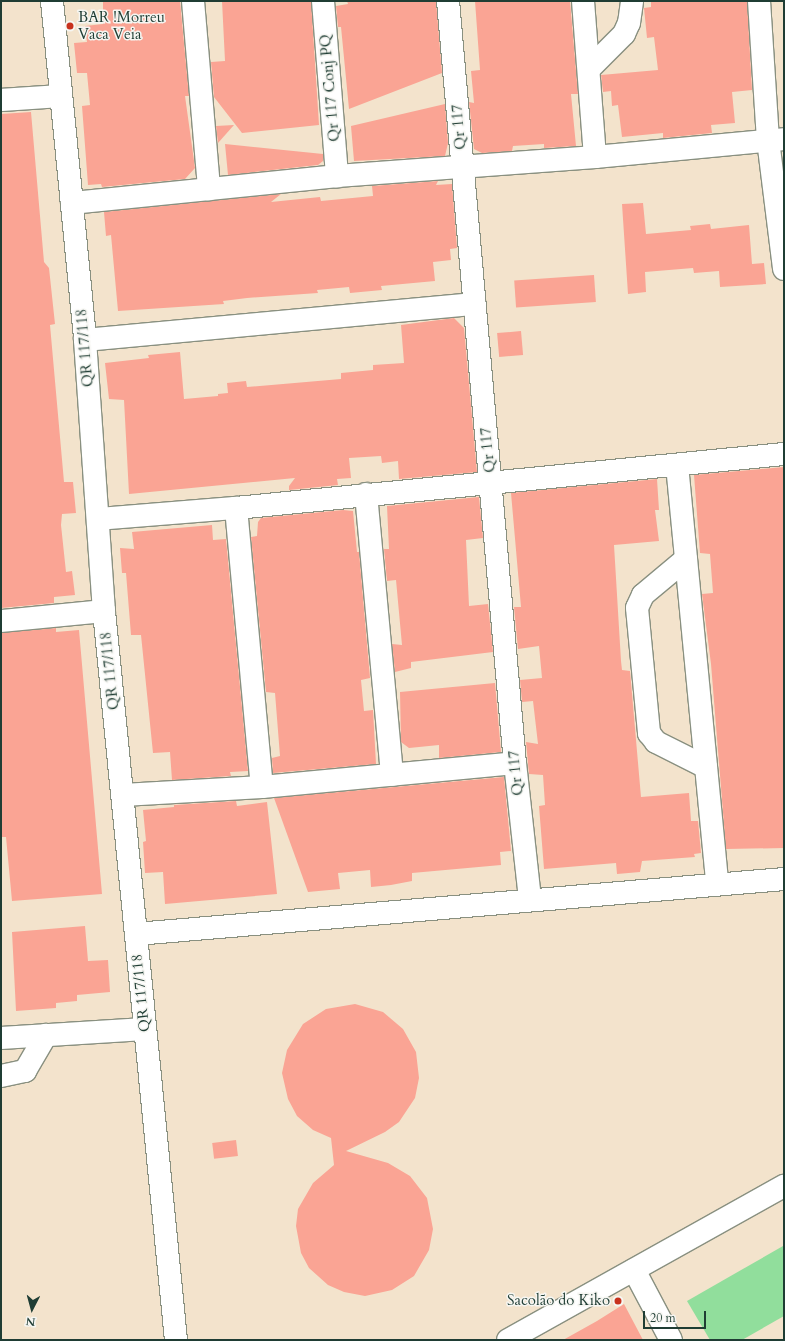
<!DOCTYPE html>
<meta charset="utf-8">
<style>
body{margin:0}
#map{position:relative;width:785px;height:1341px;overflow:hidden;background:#f3e3cc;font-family:Cardo,serif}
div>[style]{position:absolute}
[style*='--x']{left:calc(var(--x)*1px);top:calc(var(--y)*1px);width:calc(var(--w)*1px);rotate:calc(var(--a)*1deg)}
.green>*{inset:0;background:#91de9c}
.building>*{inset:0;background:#faa494;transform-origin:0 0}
.roads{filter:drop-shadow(1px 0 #899080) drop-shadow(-1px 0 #899080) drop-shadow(0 1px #899080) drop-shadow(0 -1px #899080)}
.minor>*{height:22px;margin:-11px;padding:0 11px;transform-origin:11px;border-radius:11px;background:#fff}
.dots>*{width:11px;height:11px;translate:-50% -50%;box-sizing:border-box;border:2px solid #f6f6f2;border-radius:50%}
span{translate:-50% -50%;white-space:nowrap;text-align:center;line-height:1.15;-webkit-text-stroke:3px #f6f6f2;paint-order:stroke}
.poi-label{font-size:15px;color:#1f3d34}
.left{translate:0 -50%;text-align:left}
.right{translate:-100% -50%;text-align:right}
.street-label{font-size:15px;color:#1f3d34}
.frame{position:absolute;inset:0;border:2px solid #1f3d34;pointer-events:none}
.north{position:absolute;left:12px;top:1289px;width:40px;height:40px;-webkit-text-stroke:3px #f6f6f2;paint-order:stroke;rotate:186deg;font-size:11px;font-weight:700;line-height:16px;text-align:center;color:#1f3d34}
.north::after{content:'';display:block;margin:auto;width:14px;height:18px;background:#1f3d34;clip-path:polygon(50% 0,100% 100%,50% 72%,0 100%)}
.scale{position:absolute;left:643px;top:1311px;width:63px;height:18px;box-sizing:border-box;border:2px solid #1f3d34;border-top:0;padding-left:5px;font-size:12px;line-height:14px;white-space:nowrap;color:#1f3d34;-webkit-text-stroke:3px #f6f6f2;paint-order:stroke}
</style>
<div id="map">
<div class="green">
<div style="clip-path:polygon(783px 1246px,784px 1316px,742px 1340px,710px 1340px,687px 1301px)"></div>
</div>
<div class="building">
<div style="clip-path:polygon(103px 1px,180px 1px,189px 96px,185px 96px,195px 168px,185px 179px,102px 187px,101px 184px,88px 185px,82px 106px,90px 105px,87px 73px,77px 73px,74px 43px,87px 42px,85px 26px,103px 24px)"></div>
<div style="clip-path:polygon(222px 1px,311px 1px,319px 125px,242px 133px,214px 97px,211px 62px,225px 61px)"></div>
<div style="clip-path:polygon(347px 1px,436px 1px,442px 73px,349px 109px,341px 27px,338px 27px,336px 6px,348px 4px)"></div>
<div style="clip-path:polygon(475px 1px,570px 1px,578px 94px,571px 94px,576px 146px,544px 148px,544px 144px,513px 146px,512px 151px,482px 153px,474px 149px,469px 102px,474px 103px,471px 71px,480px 70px)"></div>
<div style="clip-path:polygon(651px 1px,747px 1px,752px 90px,732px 92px,735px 123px,711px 125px,712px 133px,663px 138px,663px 133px,622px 137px,618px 105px,612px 106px,611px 91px,603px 92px,601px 75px,658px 70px,654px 37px,647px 38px,644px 8px,651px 7px)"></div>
<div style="clip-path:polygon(445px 104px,448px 143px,445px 156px,354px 161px,351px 126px)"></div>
<div style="clip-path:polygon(31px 112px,44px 262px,49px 268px,55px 324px,50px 325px,64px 482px,73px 482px,76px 513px,62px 514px,61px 525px,66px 572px,72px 571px,75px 595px,54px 597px,54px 603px,1px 608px,1px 114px)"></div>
<div style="clip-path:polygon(234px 125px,218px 143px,216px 126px)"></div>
<div style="clip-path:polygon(225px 144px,323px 154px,323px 161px,318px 165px,228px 175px)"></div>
<div style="clip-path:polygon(438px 181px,436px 185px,452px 184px,457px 248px,450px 249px,451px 260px,433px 262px,435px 281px,381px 286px,382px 290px,350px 293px,349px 287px,317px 290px,318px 293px,247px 298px,223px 301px,224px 304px,118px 311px,111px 235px,106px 236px,104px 212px,281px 194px,271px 202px,320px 197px,321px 201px,373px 196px,372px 186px)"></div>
<div style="clip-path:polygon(643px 203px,646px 234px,691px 230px,690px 226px,710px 224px,711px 229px,749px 225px,752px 264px,764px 263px,766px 284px,720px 287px,719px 271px,694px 273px,693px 268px,645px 272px,646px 292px,628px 294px,622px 204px)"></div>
<div style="left:594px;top:275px;width:27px;height:80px;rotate:86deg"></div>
<div style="clip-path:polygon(454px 318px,464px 328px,477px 472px,399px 479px,398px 461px,382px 463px,381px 456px,349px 458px,351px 478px,337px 479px,338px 485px,289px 490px,289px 486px,295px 478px,129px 494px,124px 400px,109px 399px,105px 363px,149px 358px,148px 355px,180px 352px,184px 399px,218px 396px,218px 394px,228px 393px,227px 383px,246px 381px,247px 387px,341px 379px,341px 373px,373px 370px,373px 365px,404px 363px,401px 325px)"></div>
<div style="left:521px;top:331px;width:24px;height:24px;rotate:85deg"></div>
<div style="clip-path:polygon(784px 467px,784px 848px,726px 849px,711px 664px,702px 594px,713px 593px,710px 554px,700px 553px,694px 475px)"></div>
<div style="clip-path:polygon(657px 479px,659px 510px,655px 510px,659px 541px,614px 545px,621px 661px,622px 670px,630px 671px,641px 797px,689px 793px,691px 821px,698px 821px,701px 853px,694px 854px,695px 857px,642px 861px,640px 872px,617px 874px,616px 863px,544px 869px,539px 806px,545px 805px,543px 775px,529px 774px,526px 742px,538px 744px,533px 701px,522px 702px,520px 680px,542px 678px,539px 646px,518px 649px,514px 607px,521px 607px,511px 493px)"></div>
<div style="clip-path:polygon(479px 497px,483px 538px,466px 540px,469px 606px,488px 604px,493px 652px,411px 662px,411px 668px,395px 672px,392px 644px,402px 645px,396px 580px,387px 581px,384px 549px,389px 549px,387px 506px)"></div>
<div style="clip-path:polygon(343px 510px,353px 511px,357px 552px,359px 552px,370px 678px,361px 680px,364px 711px,373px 710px,376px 764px,273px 773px,272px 758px,280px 756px,275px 693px,266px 692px,251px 537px,257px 536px,258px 522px,261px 518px)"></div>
<div style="clip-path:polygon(212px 525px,213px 540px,226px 539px,248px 771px,230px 772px,231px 776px,172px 780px,170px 752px,153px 753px,141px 635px,131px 635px,126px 573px,122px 573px,120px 548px,134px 549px,132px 532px)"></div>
<div style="clip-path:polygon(56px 628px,56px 632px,79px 630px,102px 894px,12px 901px,6px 837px,1px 837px,1px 633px)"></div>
<div style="clip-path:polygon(495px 683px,501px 752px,439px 758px,439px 745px,409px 748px,401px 742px,400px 692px)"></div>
<div style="clip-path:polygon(504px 777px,511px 851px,500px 852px,501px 865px,412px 873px,412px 881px,391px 885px,371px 887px,370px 870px,338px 873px,340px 889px,308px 892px,274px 798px)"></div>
<div style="clip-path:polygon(236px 801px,237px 806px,267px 802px,277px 894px,165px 904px,163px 872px,145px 873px,143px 842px,146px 841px,143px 810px,174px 807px,174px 805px)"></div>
<div style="clip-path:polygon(85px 926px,88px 961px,108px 960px,110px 992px,77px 995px,77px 1001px,56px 1003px,56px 1008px,16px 1011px,12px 932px)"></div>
<div style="clip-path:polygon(355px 1004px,383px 1012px,403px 1029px,416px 1052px,419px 1078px,415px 1098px,399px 1122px,385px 1132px,346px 1151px,388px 1163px,410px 1176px,427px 1198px,433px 1229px,429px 1250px,414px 1276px,392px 1290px,365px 1296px,344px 1292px,328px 1285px,309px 1268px,301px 1253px,296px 1226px,298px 1209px,313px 1183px,334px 1165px,331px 1138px,313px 1130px,297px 1116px,288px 1099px,282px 1073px,287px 1050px,303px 1024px,326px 1009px)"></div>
<div style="left:236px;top:1140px;width:16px;height:24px;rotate:83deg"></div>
<div style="clip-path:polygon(624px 1304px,643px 1340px,563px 1340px,597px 1321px)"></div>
</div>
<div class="roads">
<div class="minor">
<div style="--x:52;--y:1;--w:341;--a:84.4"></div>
<div style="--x:85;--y:340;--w:272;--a:86"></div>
<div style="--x:104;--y:611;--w:733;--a:84.36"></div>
<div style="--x:193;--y:1;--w:189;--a:85.1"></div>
<div style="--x:323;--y:1;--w:176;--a:85.4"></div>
<div style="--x:448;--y:1;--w:765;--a:84.98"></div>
<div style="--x:515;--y:763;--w:137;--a:83.7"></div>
<div style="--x:583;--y:1;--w:156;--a:85.6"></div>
<div style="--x:759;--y:1;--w:139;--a:86.3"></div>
<div style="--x:768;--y:140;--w:130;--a:82.9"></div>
<div style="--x:590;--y:68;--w:48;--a:-45"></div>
<div style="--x:624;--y:34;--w:12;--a:-66"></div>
<div style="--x:629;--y:23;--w:22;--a:-82"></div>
<div style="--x:1;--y:100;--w:60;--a:-3.8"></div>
<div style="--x:72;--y:203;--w:266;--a:-5.8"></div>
<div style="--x:337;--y:176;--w:259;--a:-4.2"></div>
<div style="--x:595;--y:157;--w:190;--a:-5.4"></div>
<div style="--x:85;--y:340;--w:391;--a:-5.3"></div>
<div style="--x:677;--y:465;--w:421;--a:84.5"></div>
<div style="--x:366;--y:494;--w:282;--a:84.7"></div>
<div style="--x:236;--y:508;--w:280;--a:84.7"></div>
<div style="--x:98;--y:519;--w:138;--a:-4.6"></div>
<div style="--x:236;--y:508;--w:551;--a:-5.63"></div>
<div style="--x:686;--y:559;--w:56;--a:140.1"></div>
<div style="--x:643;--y:595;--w:14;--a:115"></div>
<div style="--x:637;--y:608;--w:126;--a:84.5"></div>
<div style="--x:649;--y:733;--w:11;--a:52"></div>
<div style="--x:656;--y:742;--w:56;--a:26.6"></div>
<div style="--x:1;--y:621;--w:103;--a:-5.5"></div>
<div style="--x:123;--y:795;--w:139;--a:-3.3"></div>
<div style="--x:262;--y:787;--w:254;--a:-5.4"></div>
<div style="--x:136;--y:934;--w:650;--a:-4.85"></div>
<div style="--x:1;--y:1038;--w:144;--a:-3.6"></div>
<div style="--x:1;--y:1076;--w:25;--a:-12"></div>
<div style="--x:25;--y:1071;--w:42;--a:-59.7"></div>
<div style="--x:634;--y:1270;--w:79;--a:62.1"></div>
<div style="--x:508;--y:1340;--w:316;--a:-29.2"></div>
</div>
</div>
<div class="dots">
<div style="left:70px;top:26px;background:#c8321e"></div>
<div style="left:618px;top:1301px;background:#c8321e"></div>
</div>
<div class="poi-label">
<span class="left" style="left:78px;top:26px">BAR !Morreu<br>Vaca Veia</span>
<span class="right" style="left:610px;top:1301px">Sacolão do Kiko</span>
</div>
<div class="street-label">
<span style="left:330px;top:88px;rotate:-95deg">Qr 117 Conj PQ</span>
<span style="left:459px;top:127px;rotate:-95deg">Qr 117</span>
<span style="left:85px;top:348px;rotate:-95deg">QR 117/118</span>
<span style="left:488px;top:450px;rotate:-96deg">Qr 117</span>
<span style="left:110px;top:671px;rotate:-96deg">QR 117/118</span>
<span style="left:516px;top:773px;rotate:-96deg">Qr 117</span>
<span style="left:141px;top:993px;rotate:-96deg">QR 117/118</span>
</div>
<div class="frame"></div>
<div class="north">N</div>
<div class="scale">20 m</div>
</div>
